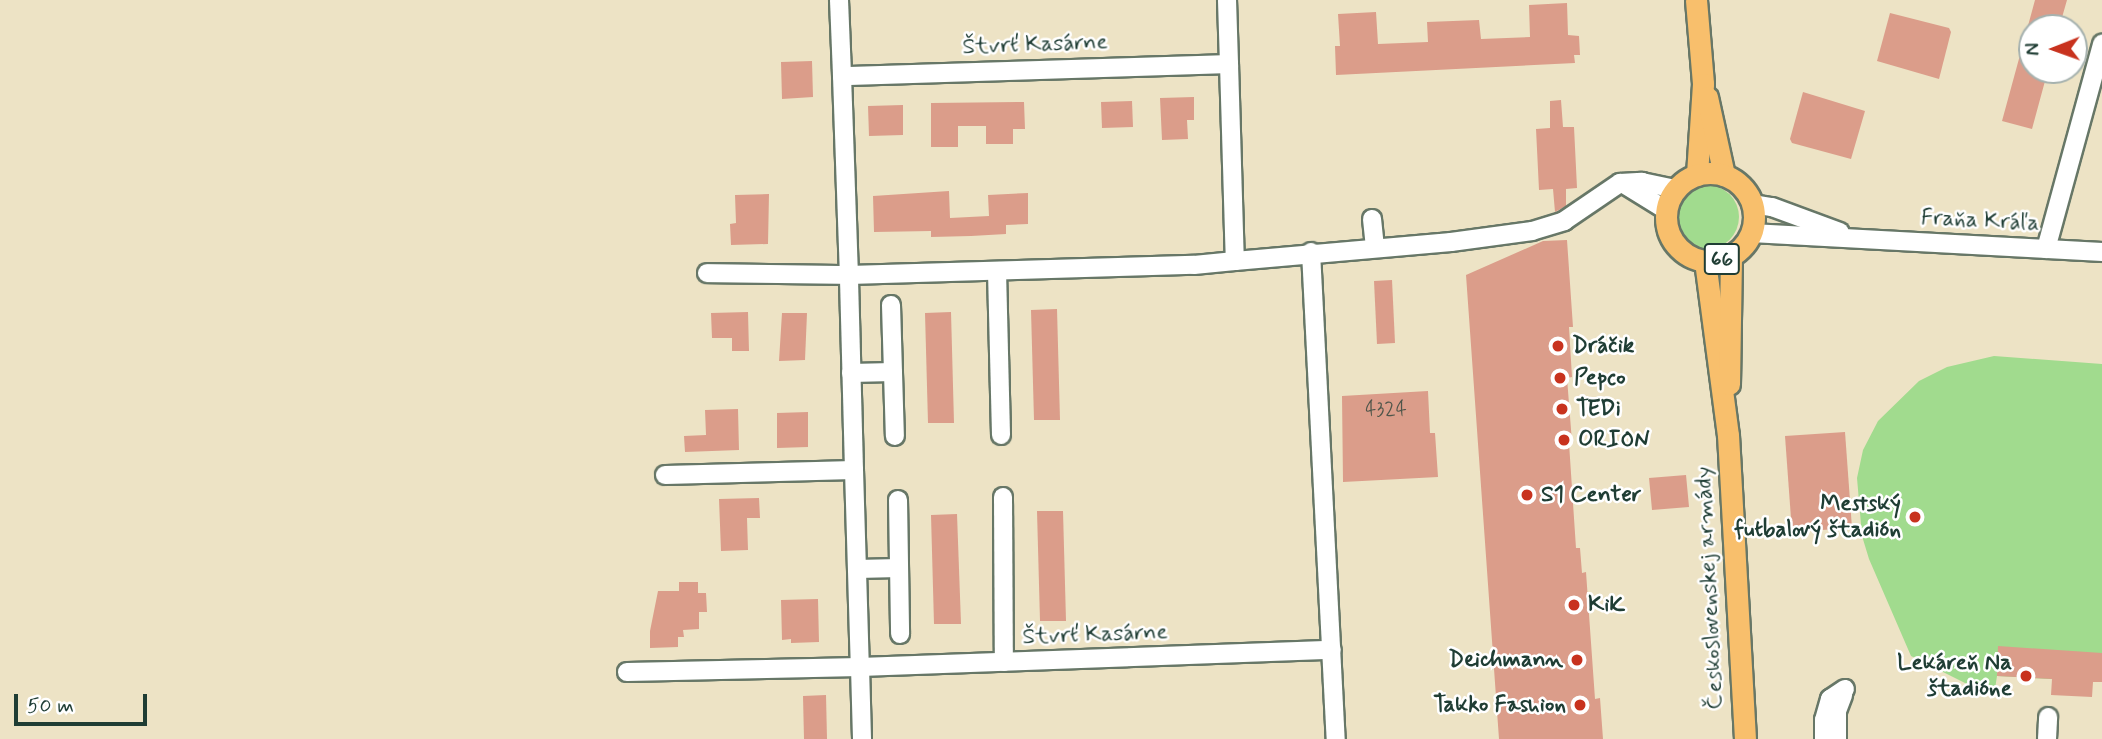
<!DOCTYPE html>
<meta charset="utf-8">
<style>
body{margin:0}
#map{position:relative;width:2102px;height:739px;overflow:hidden;background:#ede3c5;font-family:Mynerve,sans-serif}
div>[style]{position:absolute}
[style*='--x']{left:calc(var(--x)*1px);top:calc(var(--y)*1px);width:calc(var(--w)*1px);rotate:calc(var(--a)*1deg)}
.green>*{inset:0;background:#a1db8e}
.round{border-radius:50%}
.building>*{inset:0;background:#db9d8a}
.roads{filter:drop-shadow(2px 0 #677767) drop-shadow(-2px 0 #677767) drop-shadow(0 2px #677767) drop-shadow(0 -2px #677767)}
.minor>*{height:18px;margin:-9px;padding:0 9px;transform-origin:9px;border-radius:9px;background:#fff}
.major>*{height:21px;margin:-10.5px;padding:0 10.5px;transform-origin:10.5px;border-radius:10.5px;background:#f8bf6c}
.major>.ring{margin:-10.5px;padding:0;box-sizing:content-box;background:none;border:21px solid #f8bf6c;border-radius:50%}
.dots>*{width:19px;height:19px;translate:-50% -50%;box-sizing:border-box;border:4px solid #fff;border-radius:50%}
span{translate:-50% -50%;white-space:nowrap;text-align:center;line-height:1.15;-webkit-text-stroke:5px #fff;paint-order:stroke}
.number-label{font-size:19px;color:#4e554a}
.number-label span{-webkit-text-stroke-width:0}
.shield-label span{padding:2px 5px;background:#fff;border:2px solid;border-radius:5px;-webkit-text-stroke-width:0}
.shield-label{font-size:21px;color:#1f3d34;font-weight:700}
.street-label{font-size:23px;color:#1f3d34}
.poi-label{font-size:23px;color:#1f3d34;font-weight:700}
.left{translate:0 -50%;text-align:left}
.right{translate:-100% -50%;text-align:right}
.north{position:absolute;left:2018px;top:14px;width:70px;height:70px;box-sizing:border-box;background:#fff;border:2px solid #a5b1ae;border-radius:50%;rotate:269deg;font-size:19px;font-weight:700;line-height:28px;text-align:center;color:#1f3d34}
.north::after{content:'';display:block;margin:auto;width:24px;height:32px;background:#c8321e;clip-path:polygon(50% 0,100% 100%,50% 72%,0 100%)}
.scale{position:absolute;left:14px;top:694px;width:133px;height:32px;box-sizing:border-box;border:4px solid #1f3d34;border-top:0;padding-left:9px;font-size:21px;line-height:24px;white-space:nowrap;color:#1f3d34;-webkit-text-stroke:5px #fff;paint-order:stroke}
</style>
<div id="map">
<div class="green">
<i class="round" style="left:1675px;top:185px;width:64px;height:64px"></i>
<i style="clip-path:polygon(1994px 356px,2102px 364px,2102px 682px,1997px 676px,1995px 689px,1975px 688px,1911px 656px,1869px 559px,1862px 536px,1857px 478px,1863px 450px,1878px 421px,1919px 381px,1947px 367px)"></i>
</div>
<div class="building">
<i style="clip-path:polygon(2035px 0,2067px 0,2059px 28px,2032px 28px,2032px 70px,2048px 70px,2032px 129px,2002px 121px)"></i>
<i style="clip-path:polygon(1567px 3px,1568px 35px,1579px 36px,1580px 55px,1574px 55px,1575px 63px,1336px 75px,1335px 46px,1340px 46px,1338px 14px,1376px 12px,1378px 44px,1428px 42px,1427px 22px,1479px 20px,1481px 39px,1530px 37px,1529px 5px)"></i>
<i style="clip-path:polygon(1890px 13px,1949px 28px,1951px 32px,1939px 79px,1877px 61px)"></i>
<i style="clip-path:polygon(812px 61px,813px 97px,782px 99px,781px 62px)"></i>
<i style="clip-path:polygon(1803px 92px,1865px 111px,1851px 159px,1792px 143px,1790px 139px)"></i>
<i style="clip-path:polygon(1194px 97px,1194px 120px,1187px 120px,1188px 139px,1162px 140px,1160px 98px)"></i>
<i style="clip-path:polygon(1561px 100px,1563px 127px,1574px 127px,1577px 188px,1566px 189px,1566px 206px,1555px 212px,1553px 189px,1539px 190px,1536px 129px,1550px 128px,1550px 101px)"></i>
<i style="clip-path:polygon(1132px 101px,1133px 127px,1102px 128px,1101px 102px)"></i>
<i style="clip-path:polygon(1024px 102px,1025px 129px,1013px 129px,1013px 144px,986px 144px,986px 126px,958px 126px,958px 147px,931px 147px,931px 103px)"></i>
<i style="clip-path:polygon(903px 105px,903px 135px,869px 136px,868px 106px)"></i>
<i style="clip-path:polygon(949px 191px,950px 218px,989px 216px,988px 195px,1028px 193px,1028px 224px,1006px 225px,1006px 234px,971px 236px,931px 237px,931px 231px,874px 232px,873px 196px)"></i>
<i style="clip-path:polygon(769px 194px,768px 244px,731px 245px,730px 224px,736px 223px,735px 195px)"></i>
<i style="clip-path:polygon(1567px 240px,1573px 327px,1569px 327px,1572px 377px,1567px 378px,1572px 442px,1569px 443px,1576px 548px,1580px 548px,1582px 573px,1586px 572px,1595px 699px,1600px 698px,1603px 739px,1499px 739px,1466px 275px,1543px 241px)"></i>
<i style="clip-path:polygon(1392px 280px,1395px 343px,1377px 344px,1374px 281px)"></i>
<i style="clip-path:polygon(1057px 309px,1060px 420px,1034px 420px,1031px 310px)"></i>
<i style="clip-path:polygon(748px 312px,749px 351px,732px 351px,732px 338px,712px 338px,711px 313px)"></i>
<i style="clip-path:polygon(951px 312px,954px 423px,928px 423px,925px 313px)"></i>
<i style="clip-path:polygon(782px 313px,807px 313px,805px 360px,779px 361px)"></i>
<i style="clip-path:polygon(1428px 391px,1430px 433px,1435px 433px,1438px 477px,1343px 482px,1342px 396px)"></i>
<i style="clip-path:polygon(738px 409px,739px 450px,685px 452px,684px 436px,706px 435px,705px 410px)"></i>
<i style="clip-path:polygon(808px 412px,808px 447px,777px 448px,777px 413px)"></i>
<i style="clip-path:polygon(1845px 432px,1852px 528px,1792px 532px,1785px 436px)"></i>
<i style="clip-path:polygon(1686px 475px,1689px 507px,1652px 510px,1649px 478px)"></i>
<i style="clip-path:polygon(759px 498px,760px 518px,747px 518px,748px 550px,721px 551px,719px 499px)"></i>
<i style="clip-path:polygon(1037px 511px,1063px 511px,1066px 621px,1040px 621px)"></i>
<i style="clip-path:polygon(957px 514px,961px 624px,934px 624px,931px 515px)"></i>
<i style="clip-path:polygon(679px 582px,698px 582px,698px 593px,706px 593px,707px 612px,699px 612px,699px 629px,683px 630px,684px 637px,678px 637px,678px 647px,650px 648px,650px 631px,658px 591px,679px 591px)"></i>
<i style="clip-path:polygon(818px 599px,819px 642px,791px 643px,791px 639px,782px 640px,781px 600px)"></i>
<i style="clip-path:polygon(1998px 646px,2102px 653px,2102px 682px,2093px 682px,2092px 697px,2051px 695px,2052px 679px,1997px 676px)"></i>
<i style="clip-path:polygon(826px 695px,827px 739px,804px 739px,803px 696px)"></i>
</div>
<div class="roads">
<div class="minor">
<i style="--x:839;--y:0;--w:76;--a:87.7"></i>
<i style="--x:1227;--y:0;--w:64;--a:88.2"></i>
<i style="--x:1229;--y:64;--w:387;--a:178.2"></i>
<i style="--x:842;--y:76;--w:199;--a:88"></i>
<i style="--x:849;--y:275;--w:345;--a:-1.7"></i>
<i style="--x:1194;--y:265;--w:41;--a:-5.6"></i>
<i style="--x:1229;--y:64;--w:197;--a:88.3"></i>
<i style="--x:1235;--y:261;--w:217;--a:-5"></i>
<i style="--x:1451;--y:242;--w:82;--a:-7.7"></i>
<i style="--x:1532;--y:231;--w:34;--a:-17"></i>
<i style="--x:1564;--y:221;--w:68;--a:-34.2"></i>
<i style="--x:1620;--y:183;--w:22;--a:-3"></i>
<i style="--x:1642;--y:182;--w:34;--a:12"></i>
<i style="--x:1624;--y:184;--w:49;--a:31.8"></i>
<i style="--x:1752;--y:204;--w:20;--a:9"></i>
<i style="--x:1772;--y:207;--w:72;--a:20.2"></i>
<i style="--x:1372;--y:219;--w:29;--a:84"></i>
<i style="--x:1751;--y:233;--w:352;--a:3.1"></i>
<i style="--x:2046;--y:249;--w:213;--a:-74.7"></i>
<i style="--x:1311;--y:252;--w:488;--a:87.1"></i>
<i style="--x:997;--y:271;--w:164;--a:88.6"></i>
<i style="--x:891;--y:305;--w:131;--a:88.3"></i>
<i style="--x:851;--y:373;--w:42;--a:-1.4"></i>
<i style="--x:854;--y:470;--w:197;--a:88.3"></i>
<i style="--x:860;--y:667;--w:472;--a:-2.1"></i>
<i style="--x:665;--y:475;--w:189;--a:-1.5"></i>
<i style="--x:854;--y:470;--w:195;--a:-91.5"></i>
<i style="--x:849;--y:275;--w:142;--a:-179.2"></i>
<i style="--x:1003;--y:497;--w:165;--a:89.7"></i>
<i style="--x:898;--y:500;--w:134;--a:89.1"></i>
<i style="--x:857;--y:569;--w:42;--a:-1.4"></i>
<i style="--x:627;--y:672;--w:233;--a:-1.2"></i>
<i style="--x:860;--y:667;--w:72;--a:88.4"></i>
<i style="--x:1824;--y:739;--w:19;--a:-90"></i>
<i style="--x:1824;--y:720;--w:22;--a:-74"></i>
<i style="--x:1830;--y:699;--w:18;--a:-34"></i>
<i style="--x:1837;--y:739;--w:28;--a:-90"></i>
<i style="--x:1837;--y:711;--w:17;--a:-69"></i>
<i style="--x:2047;--y:739;--w:22;--a:-87"></i>
</div>
<div class="major">
<i style="--x:1696;--y:0;--w:84;--a:85.2"></i>
<i style="--x:1703;--y:84;--w:91;--a:93.8"></i>
<i style="--x:1707;--y:97;--w:80;--a:77.7"></i>
<i class="ring" style="left:1666px;top:173px;width:67px;height:67px"></i>
<i style="--x:1705;--y:261;--w:176;--a:82.5"></i>
<i style="--x:1728;--y:435;--w:304;--a:86.8"></i>
<i style="--x:1729;--y:384;--w:128;--a:-89.1"></i>
</div>
</div>
<div class="dots">
<i style="left:1558px;top:346px;background:#c8321e"></i>
<i style="left:1560px;top:378px;background:#c8321e"></i>
<i style="left:1562px;top:409px;background:#c8321e"></i>
<i style="left:1564px;top:440px;background:#c8321e"></i>
<i style="left:1527px;top:495px;background:#c8321e"></i>
<i style="left:1915px;top:517px;background:#c8321e"></i>
<i style="left:1574px;top:605px;background:#c8321e"></i>
<i style="left:1577px;top:660px;background:#c8321e"></i>
<i style="left:2026px;top:676px;background:#c8321e"></i>
<i style="left:1580px;top:705px;background:#c8321e"></i>
</div>
<div class="number-label">
<span style="left:1386px;top:410px">4324</span>
</div>
<div class="shield-label">
<span style="left:1722px;top:259px">66</span>
</div>
<div class="street-label">
<span style="left:1035px;top:45px;rotate:-2deg">Štvrť Kasárne</span>
<span style="left:1980px;top:221px;rotate:3deg">Fraňa Kráľa</span>
<span style="left:1710px;top:588px;rotate:-93deg">Československej armády</span>
<span style="left:1095px;top:635px;rotate:-2deg">Štvrť Kasárne</span>
</div>
<div class="poi-label">
<span class="left" style="left:1572px;top:346px">Dráčik</span>
<span class="left" style="left:1574px;top:378px">Pepco</span>
<span class="left" style="left:1576px;top:409px">TEDi</span>
<span class="left" style="left:1578px;top:440px">ORION</span>
<span class="left" style="left:1541px;top:495px">S1 Center</span>
<span class="right" style="left:1901px;top:517px">Mestský<br>futbalový štadión</span>
<span class="left" style="left:1588px;top:605px">KiK</span>
<span class="right" style="left:1563px;top:660px">Deichmann</span>
<span class="right" style="left:2012px;top:676px">Lekáreň Na<br>štadióne</span>
<span class="right" style="left:1566px;top:705px">Takko Fashion</span>
</div>
<div class="north">N</div>
<div class="scale">50 m</div>
</div>
